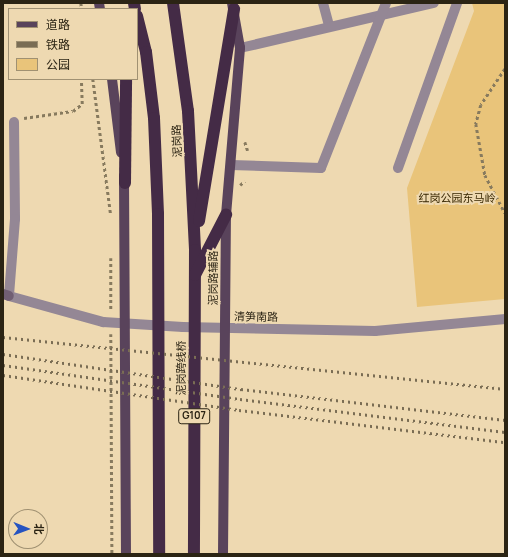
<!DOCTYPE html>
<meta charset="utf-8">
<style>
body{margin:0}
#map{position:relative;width:508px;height:557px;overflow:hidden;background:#eed9b1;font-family:Manrope,"Noto Sans SC",sans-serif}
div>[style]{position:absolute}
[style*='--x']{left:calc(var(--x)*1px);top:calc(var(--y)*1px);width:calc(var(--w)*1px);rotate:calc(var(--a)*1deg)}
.green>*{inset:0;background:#e9c47a}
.path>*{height:2.5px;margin-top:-1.25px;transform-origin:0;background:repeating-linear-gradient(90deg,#877a5e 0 3px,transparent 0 6px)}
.street>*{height:10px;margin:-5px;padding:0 5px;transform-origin:5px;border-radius:5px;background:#948795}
.secondary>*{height:10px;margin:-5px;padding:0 5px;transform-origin:5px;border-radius:5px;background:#715f73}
.primary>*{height:10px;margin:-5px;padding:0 5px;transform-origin:5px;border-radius:5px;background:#59435b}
.highway>*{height:12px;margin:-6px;padding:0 6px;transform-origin:6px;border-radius:6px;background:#442b46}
.rail>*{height:3px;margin-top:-1.5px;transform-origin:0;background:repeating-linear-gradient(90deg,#7a6d54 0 2px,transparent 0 6px)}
span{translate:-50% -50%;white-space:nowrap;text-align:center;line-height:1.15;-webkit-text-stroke:4px #eed9b1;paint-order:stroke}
.shield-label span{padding:1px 3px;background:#eed9b1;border:1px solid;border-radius:3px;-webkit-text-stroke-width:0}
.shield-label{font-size:10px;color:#2b2414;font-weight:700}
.street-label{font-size:11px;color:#2b2414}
.park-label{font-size:11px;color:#372600}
.frame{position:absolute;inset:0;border:4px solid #2b2414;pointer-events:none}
.legend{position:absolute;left:8px;top:8px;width:130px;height:72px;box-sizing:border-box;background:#eed9b1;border:1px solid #a09172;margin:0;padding:5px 7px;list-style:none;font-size:12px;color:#2b2414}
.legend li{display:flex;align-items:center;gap:8px;height:20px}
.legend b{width:20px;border:1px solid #a09172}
.north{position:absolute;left:8px;top:509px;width:40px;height:40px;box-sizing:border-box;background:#eed9b1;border:1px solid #a09172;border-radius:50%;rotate:91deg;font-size:11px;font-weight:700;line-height:16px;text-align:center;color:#2b2414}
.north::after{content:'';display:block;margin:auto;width:14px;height:18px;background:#2553c1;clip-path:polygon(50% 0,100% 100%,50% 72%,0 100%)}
</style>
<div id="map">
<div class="green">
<i style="clip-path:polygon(472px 3px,505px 3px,505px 299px,417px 307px,407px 188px,474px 11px)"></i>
</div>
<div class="path">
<i style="--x:81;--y:3;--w:6;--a:81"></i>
<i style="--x:505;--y:69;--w:43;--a:123.7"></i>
<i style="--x:481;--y:105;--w:20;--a:105"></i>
<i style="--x:476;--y:124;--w:52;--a:80"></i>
<i style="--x:485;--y:175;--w:43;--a:62.2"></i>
<i style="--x:93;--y:79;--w:137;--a:82.5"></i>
<i style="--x:24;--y:118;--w:49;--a:-8.1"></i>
<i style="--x:73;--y:111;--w:11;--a:-38"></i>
<i style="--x:82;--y:104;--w:25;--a:-92"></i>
<i style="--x:245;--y:142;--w:9;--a:72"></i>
<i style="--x:240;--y:185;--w:6;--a:-39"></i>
<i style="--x:111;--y:258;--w:53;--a:90"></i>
<i style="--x:111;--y:334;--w:220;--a:89.7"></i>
</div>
<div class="street">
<i style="--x:323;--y:3;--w:24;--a:75"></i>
<i style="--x:240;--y:48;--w:199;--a:-13.1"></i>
<i style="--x:14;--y:122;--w:97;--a:89.4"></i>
<i style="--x:15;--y:219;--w:77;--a:94.5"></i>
<i style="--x:9;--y:296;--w:98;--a:15.5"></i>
<i style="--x:103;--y:322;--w:80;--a:3.6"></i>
<i style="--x:183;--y:327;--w:192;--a:1.2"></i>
<i style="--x:375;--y:331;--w:131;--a:-5.3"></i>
<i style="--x:231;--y:165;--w:90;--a:1.9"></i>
<i style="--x:321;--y:168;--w:177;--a:-68.5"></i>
<i style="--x:398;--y:168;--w:175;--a:-70.3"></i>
</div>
<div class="secondary">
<i style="--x:3;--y:294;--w:6;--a:18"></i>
</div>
<div class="primary">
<i style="--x:99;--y:3;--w:6;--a:81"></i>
<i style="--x:112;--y:79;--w:74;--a:83"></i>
<i style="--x:124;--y:176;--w:378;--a:89.7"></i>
<i style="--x:223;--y:554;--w:339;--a:-89.5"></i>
<i style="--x:226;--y:215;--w:168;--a:-85.2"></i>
<i style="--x:240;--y:48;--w:46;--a:-100.1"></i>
</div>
<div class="highway">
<i style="--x:134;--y:3;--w:6;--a:81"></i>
<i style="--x:173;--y:3;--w:109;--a:82.1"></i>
<i style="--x:188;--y:111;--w:139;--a:87.1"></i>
<i style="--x:195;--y:250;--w:304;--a:90.2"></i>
<i style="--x:137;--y:16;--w:37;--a:76"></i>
<i style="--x:146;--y:52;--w:66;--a:83.1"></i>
<i style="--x:154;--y:118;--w:96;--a:87.6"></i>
<i style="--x:158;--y:214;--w:340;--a:89.8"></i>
<i style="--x:125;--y:183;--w:104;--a:-89.4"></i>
<i style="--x:199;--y:221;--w:215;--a:-80.6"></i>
<i style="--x:195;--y:275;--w:68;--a:-62.7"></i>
</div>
<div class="rail">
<i style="--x:3;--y:337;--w:505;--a:5.91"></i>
<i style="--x:3;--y:354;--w:241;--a:8.4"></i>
<i style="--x:241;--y:389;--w:266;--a:6.7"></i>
<i style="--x:3;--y:365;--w:239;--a:8.2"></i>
<i style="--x:240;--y:399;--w:267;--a:7.1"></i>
<i style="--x:3;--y:375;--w:239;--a:8.4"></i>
<i style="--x:239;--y:410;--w:268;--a:6.9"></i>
</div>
<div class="shield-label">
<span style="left:194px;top:416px">G107</span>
</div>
<div class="street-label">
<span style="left:177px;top:141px;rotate:-93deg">泥岗路</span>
<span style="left:213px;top:278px;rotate:-90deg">泥岗路辅路</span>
<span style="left:256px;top:317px;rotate:1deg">清笋南路</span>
<span style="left:181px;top:368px;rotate:-90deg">泥岗跨线桥</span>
</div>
<div class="park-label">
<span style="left:457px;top:198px">红岗公园东马岭</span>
</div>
<div class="frame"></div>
<ul class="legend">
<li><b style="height:5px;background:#59435b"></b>道路</li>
<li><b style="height:5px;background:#7a6d54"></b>铁路</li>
<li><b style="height:11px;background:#e9c47a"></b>公园</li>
</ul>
<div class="north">北</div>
</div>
